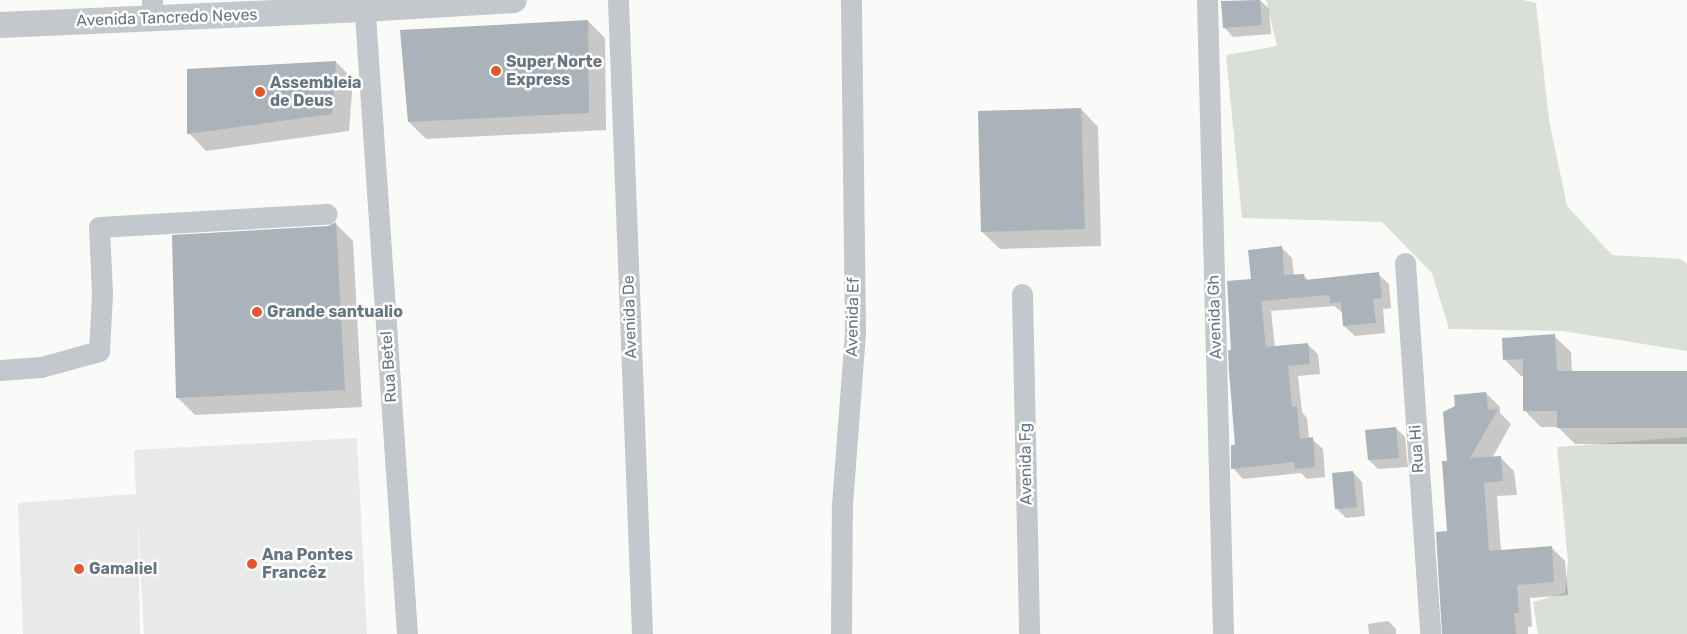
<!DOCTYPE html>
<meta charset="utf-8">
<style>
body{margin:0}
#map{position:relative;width:1687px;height:634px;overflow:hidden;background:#fafaf8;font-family:Rubik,sans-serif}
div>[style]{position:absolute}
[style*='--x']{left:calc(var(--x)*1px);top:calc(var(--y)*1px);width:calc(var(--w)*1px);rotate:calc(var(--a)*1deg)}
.built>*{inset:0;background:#e8e9e9}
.green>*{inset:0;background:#dadfd7}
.shadow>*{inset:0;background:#0003}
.building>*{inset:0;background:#aab3b9}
.minor>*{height:21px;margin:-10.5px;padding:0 10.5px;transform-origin:10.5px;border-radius:10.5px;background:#c3c8cc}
.tertiary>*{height:26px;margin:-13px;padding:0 13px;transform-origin:13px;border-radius:13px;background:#c3c8cc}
.dots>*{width:14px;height:14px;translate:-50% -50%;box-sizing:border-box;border:2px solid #fff;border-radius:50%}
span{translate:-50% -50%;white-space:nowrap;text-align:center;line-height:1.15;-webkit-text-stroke:5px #fff;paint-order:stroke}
.street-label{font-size:16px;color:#657683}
.poi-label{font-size:16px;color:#657683;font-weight:700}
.left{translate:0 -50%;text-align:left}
</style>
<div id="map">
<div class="built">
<i style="clip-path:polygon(357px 438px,367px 634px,144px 634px,138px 519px,140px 634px,23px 634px,18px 503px,136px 494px,134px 450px)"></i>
</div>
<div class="green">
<i style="clip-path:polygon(1266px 0,1523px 0,1536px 3px,1549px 120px,1567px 206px,1612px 255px,1681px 259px,1687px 264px,1687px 351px,1563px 331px,1449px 329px,1432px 273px,1382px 222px,1242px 218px,1226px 55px,1277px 46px)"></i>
<i style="clip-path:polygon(1687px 437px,1687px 634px,1538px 634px,1533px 602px,1565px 593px,1568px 561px,1557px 447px)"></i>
</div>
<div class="shadow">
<i style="clip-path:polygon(1260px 0,1269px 9px,1271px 34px,1233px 37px,1224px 27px,1222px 2px)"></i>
<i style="clip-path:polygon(588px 21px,605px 38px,606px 130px,426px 139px,409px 122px)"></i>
<i style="clip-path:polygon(336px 62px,353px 79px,349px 131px,206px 151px,189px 133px)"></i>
<i style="clip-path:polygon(1081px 109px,1098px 127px,1101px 246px,1000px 249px,982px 232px)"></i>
<i style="clip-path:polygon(336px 224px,353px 241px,362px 407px,195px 415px,178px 398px,328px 228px)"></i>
<i style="clip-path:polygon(1282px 248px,1292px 258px,1294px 276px,1304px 276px,1309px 281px,1378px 274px,1389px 284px,1391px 308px,1383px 309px,1385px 333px,1355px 336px,1344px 326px,1343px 313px,1334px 306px,1271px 311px,1275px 347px,1307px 344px,1318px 354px,1320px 374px,1298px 376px,1302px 412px,1307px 418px,1309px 439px,1312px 439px,1323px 449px,1325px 477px,1307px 479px,1301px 473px,1243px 479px,1233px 468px,1237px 446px,1232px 351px,1252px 280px)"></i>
<i style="clip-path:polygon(1554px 336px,1571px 352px,1572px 372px,1687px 372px,1687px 444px,1575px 444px,1558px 427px,1541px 427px,1525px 411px,1525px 376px,1521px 376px,1505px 360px)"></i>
<i style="clip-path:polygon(1486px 393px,1500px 407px,1500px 413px,1511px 424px,1492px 458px,1500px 457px,1514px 471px,1517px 495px,1497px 496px,1501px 551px,1551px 547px,1565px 561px,1568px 595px,1530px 598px,1532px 626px,1528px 627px,1528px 634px,1443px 634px,1448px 533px,1448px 462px)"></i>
<i style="clip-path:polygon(1396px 428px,1405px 437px,1408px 467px,1378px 469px,1369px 460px)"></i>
<i style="clip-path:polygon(1353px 472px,1362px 482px,1365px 516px,1346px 518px,1337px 509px)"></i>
<i style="clip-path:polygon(1388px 621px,1396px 629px,1396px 634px,1369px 634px,1368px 624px)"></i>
</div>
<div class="building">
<i style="clip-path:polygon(1260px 0,1262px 25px,1223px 28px,1221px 1px)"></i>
<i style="clip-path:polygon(588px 20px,589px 113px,408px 122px,400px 30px)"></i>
<i style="clip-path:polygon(336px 61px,332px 114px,187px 134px,187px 69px)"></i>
<i style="clip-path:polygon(1081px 108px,1085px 229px,981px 232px,978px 111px)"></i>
<i style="clip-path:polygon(336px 222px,345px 390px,176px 398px,172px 235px,328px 226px)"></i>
<i style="clip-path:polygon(1282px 246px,1284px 275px,1304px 274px,1305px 280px,1379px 272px,1382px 298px,1373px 299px,1376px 323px,1343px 326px,1341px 302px,1330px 303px,1329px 295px,1261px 301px,1266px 347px,1308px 343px,1310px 364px,1288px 366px,1292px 407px,1297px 406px,1300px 439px,1313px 437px,1315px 467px,1295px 469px,1294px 462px,1231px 469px,1231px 445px,1235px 445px,1229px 371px,1228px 350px,1231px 350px,1227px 281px,1251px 279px,1248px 250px)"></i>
<i style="clip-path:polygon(1555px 334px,1557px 371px,1687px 371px,1687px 428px,1557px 428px,1557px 411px,1523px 411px,1523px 359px,1503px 360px,1502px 338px)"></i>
<i style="clip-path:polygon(1486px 392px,1488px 410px,1498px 409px,1470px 458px,1501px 456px,1503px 481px,1484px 483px,1489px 551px,1552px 546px,1554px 582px,1517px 585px,1519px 613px,1514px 613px,1516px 634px,1442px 634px,1436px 532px,1447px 531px,1442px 461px,1447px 461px,1443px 412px,1455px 406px,1454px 395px)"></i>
<i style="clip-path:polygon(1396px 427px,1399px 458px,1368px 460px,1365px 430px)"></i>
<i style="clip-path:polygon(1353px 471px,1357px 507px,1335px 509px,1332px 473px)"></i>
</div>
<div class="minor">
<i style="--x:152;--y:0;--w:19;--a:90"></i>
<i style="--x:364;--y:0;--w:635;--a:86.12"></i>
<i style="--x:618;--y:0;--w:634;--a:87.83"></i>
<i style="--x:1207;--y:0;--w:634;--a:88.55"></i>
<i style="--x:1405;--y:263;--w:372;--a:86.1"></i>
<i style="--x:1022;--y:294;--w:340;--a:88.8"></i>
<i style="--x:0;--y:370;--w:41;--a:-4.2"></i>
<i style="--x:41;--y:367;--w:60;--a:-15.4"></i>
<i style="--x:99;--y:351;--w:58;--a:-87"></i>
<i style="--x:102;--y:293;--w:66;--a:-92.6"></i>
<i style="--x:99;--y:227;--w:228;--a:-3.3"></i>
<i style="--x:841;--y:634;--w:129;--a:-89.6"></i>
<i style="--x:842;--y:505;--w:173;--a:-85.7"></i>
<i style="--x:855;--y:332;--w:332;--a:-90.7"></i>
</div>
<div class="tertiary">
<i style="--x:0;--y:25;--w:364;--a:-2.5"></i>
<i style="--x:364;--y:9;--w:150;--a:-3.4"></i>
</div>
<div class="dots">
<i style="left:496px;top:71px;background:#e4572e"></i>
<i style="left:260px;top:92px;background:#e4572e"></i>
<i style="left:257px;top:312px;background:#e4572e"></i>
<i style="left:252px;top:564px;background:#e4572e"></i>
<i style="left:79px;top:569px;background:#e4572e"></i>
</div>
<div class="street-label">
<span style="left:167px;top:18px;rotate:-2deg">Avenida Tancredo Neves</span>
<span style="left:630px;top:317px;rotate:-92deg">Avenida De</span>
<span style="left:853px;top:317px;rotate:-89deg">Avenida Ef</span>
<span style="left:1215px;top:317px;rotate:-92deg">Avenida Gh</span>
<span style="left:389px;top:367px;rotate:-94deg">Rua Betel</span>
<span style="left:1417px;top:449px;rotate:-94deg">Rua Hi</span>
<span style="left:1026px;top:464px;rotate:-91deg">Avenida Fg</span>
</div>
<div class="poi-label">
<span class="left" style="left:506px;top:71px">Super Norte<br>Express</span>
<span class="left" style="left:270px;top:92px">Assembleia<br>de Deus</span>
<span class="left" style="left:267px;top:312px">Grande santualio</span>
<span class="left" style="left:262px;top:564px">Ana Pontes<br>Francêz</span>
<span class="left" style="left:89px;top:569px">Gamaliel</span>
</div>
</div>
